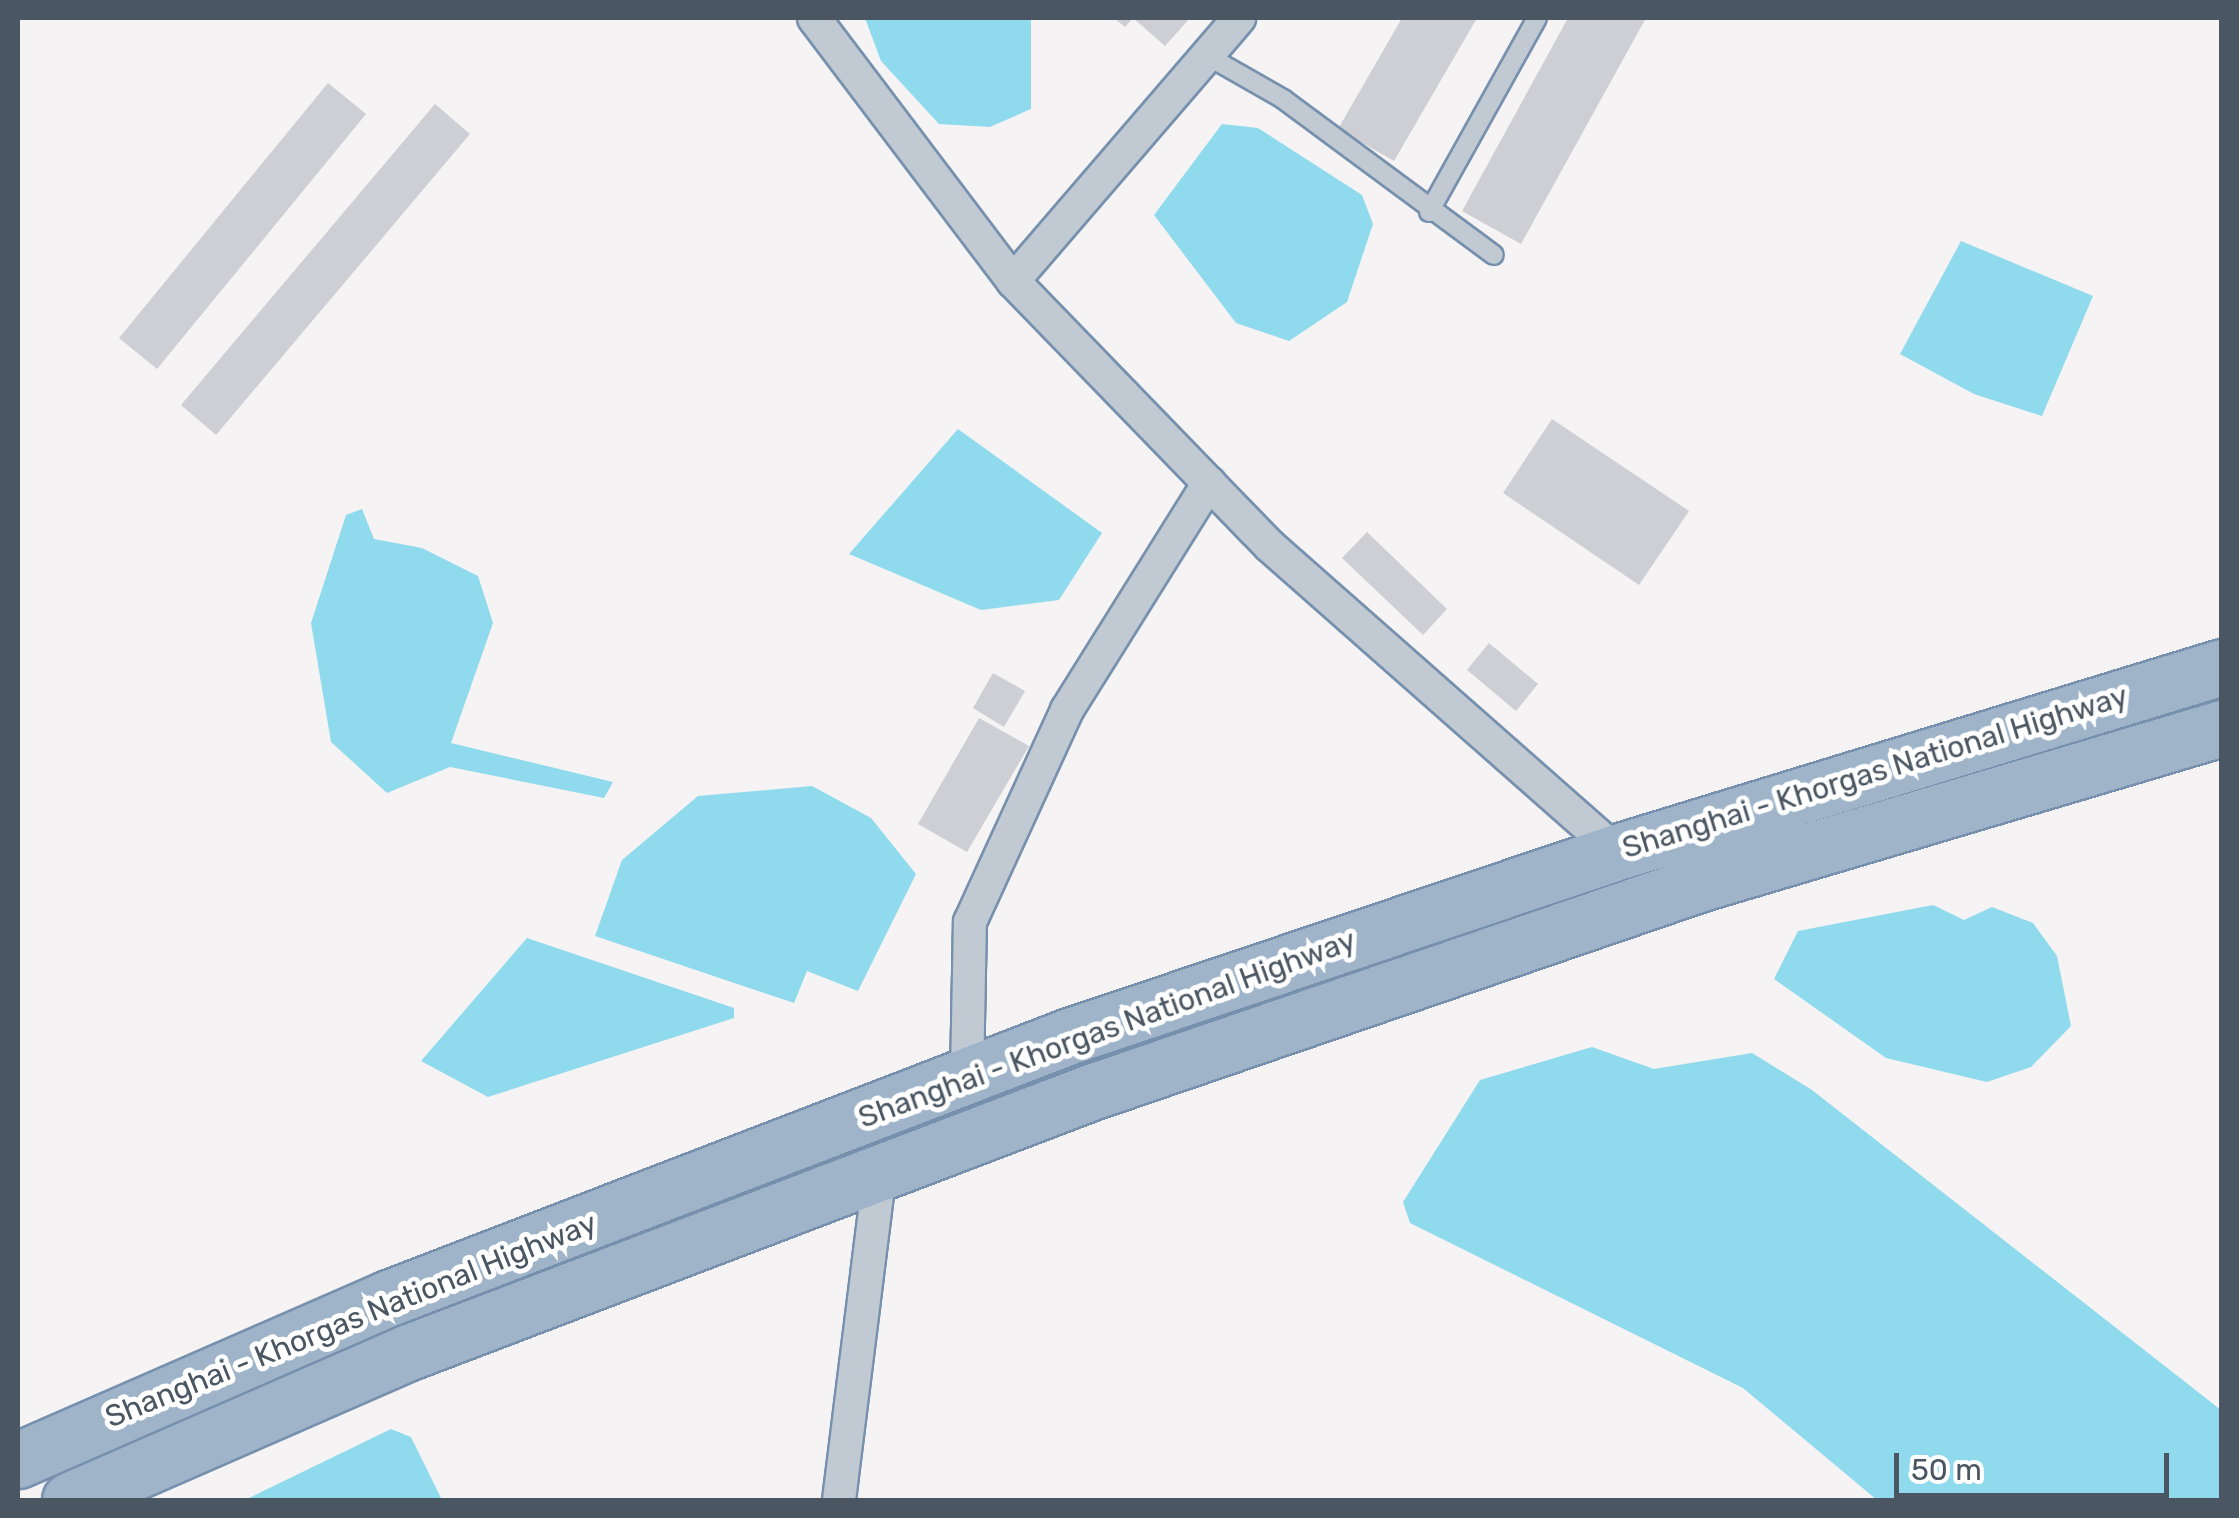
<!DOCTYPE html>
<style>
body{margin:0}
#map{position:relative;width:2239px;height:1518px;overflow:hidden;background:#f5f3f3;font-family:Rubik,sans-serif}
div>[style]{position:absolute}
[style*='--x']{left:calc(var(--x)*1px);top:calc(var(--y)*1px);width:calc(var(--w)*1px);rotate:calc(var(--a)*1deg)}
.water>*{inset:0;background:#90daee}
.building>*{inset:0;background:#cdcfd5}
.roads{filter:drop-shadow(2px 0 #7690ad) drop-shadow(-2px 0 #7690ad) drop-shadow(0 2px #7690ad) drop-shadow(0 -2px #7690ad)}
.service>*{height:18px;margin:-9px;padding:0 9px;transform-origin:9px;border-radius:9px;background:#c1cad2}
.minor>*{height:32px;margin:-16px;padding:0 16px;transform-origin:16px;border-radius:16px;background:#c1cad2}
.trunk>*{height:55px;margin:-27.5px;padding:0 27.5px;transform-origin:27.5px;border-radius:27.5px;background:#9fb4c9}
span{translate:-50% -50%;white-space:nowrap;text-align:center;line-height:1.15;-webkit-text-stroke:10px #fff;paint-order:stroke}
.street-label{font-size:30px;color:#4a5661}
.frame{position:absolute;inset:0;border:20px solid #4a5661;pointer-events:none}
.scale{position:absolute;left:1894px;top:1453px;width:275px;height:45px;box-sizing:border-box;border:5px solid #4a5661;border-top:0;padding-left:12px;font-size:30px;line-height:35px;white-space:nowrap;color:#4a5661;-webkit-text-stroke:8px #fff;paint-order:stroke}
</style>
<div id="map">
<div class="water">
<i style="clip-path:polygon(865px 18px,1031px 18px,1031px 109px,990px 127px,939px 124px,881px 61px)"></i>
<i style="clip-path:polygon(1222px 124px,1258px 128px,1362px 195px,1373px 224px,1347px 302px,1289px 341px,1236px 323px,1154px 215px)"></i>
<i style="clip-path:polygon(1961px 241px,2093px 296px,2042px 416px,1974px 394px,1900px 354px)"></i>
<i style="clip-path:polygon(958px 429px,1102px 533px,1059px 600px,981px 610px,849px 554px)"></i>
<i style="clip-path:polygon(362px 509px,374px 539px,422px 548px,478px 576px,493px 623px,451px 743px,613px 782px,604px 798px,450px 767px,387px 793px,331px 742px,311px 623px,346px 515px)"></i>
<i style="clip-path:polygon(812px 786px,871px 818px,916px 874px,858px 991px,807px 971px,794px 1003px,595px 936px,622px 860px,698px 796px)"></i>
<i style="clip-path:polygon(1933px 905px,1964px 920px,1992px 907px,2033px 923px,2057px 956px,2071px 1026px,2031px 1067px,1987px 1082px,1886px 1058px,1774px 979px,1798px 931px)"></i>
<i style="clip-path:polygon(527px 938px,734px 1008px,734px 1018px,488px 1097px,421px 1061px)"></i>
<i style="clip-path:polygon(1592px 1047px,1654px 1069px,1752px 1053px,1812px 1090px,2221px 1410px,2221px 1500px,1877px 1500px,1743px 1388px,1410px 1223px,1403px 1202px,1480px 1080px)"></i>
<i style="clip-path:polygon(391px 1429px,411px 1437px,442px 1500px,245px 1500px)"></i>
</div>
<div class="building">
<i style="clip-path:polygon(1114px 18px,1190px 18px,1165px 46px,1133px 18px,1125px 27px)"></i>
<i style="clip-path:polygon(1402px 18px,1477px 18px,1394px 161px,1338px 129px)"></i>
<i style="clip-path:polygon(1568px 18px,1646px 18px,1521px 244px,1462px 211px)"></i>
<i style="clip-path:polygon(328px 83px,366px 114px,157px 369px,119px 338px)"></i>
<i style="clip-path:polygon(435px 104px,470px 134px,216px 435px,181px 405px)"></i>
<i style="clip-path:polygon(1552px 419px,1689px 511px,1639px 585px,1503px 493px)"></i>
<i style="clip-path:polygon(1367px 532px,1447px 609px,1423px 635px,1342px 558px)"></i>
<i style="clip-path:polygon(1489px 643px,1538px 684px,1516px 711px,1467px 670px)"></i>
<i style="clip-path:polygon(993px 673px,1025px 691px,1004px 727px,973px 708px)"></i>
<i style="clip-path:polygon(979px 718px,1029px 746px,967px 852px,918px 824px)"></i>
</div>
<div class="roads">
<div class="service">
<i style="--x:1206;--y:55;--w:89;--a:29.7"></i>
<i style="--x:1283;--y:99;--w:262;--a:36.5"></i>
<i style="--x:1429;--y:212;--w:222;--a:-60.9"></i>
</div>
<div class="minor">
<i style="--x:814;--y:18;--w:330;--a:52.9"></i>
<i style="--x:1013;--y:281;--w:369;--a:45.9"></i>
<i style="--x:1270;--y:546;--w:463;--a:41.4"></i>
<i style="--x:1013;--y:281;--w:347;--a:-49.3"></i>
<i style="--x:967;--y:1076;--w:154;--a:-88.9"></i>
<i style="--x:970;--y:922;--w:233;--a:-65.4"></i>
<i style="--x:1067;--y:710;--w:268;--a:-58"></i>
<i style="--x:839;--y:1500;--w:334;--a:-82.9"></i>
</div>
<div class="trunk">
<i style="--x:18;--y:1460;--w:405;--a:-23.6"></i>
<i style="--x:389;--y:1298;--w:727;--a:-21.05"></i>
<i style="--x:1067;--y:1037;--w:580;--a:-18.59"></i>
<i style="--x:1617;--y:852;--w:633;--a:-17"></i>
<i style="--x:70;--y:1500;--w:370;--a:-23.6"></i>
<i style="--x:409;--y:1352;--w:730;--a:-20.87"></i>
<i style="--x:1091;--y:1092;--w:645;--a:-18.91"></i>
<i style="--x:1701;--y:883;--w:544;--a:-16.57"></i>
</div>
</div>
<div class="street-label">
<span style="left:1875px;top:772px;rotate:-17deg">Shanghai - Khorgas National Highway</span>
<span style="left:1107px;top:1029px;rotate:-20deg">Shanghai - Khorgas National Highway</span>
<span style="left:351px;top:1320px;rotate:-22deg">Shanghai - Khorgas National Highway</span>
</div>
<div class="frame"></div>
<div class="scale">50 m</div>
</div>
